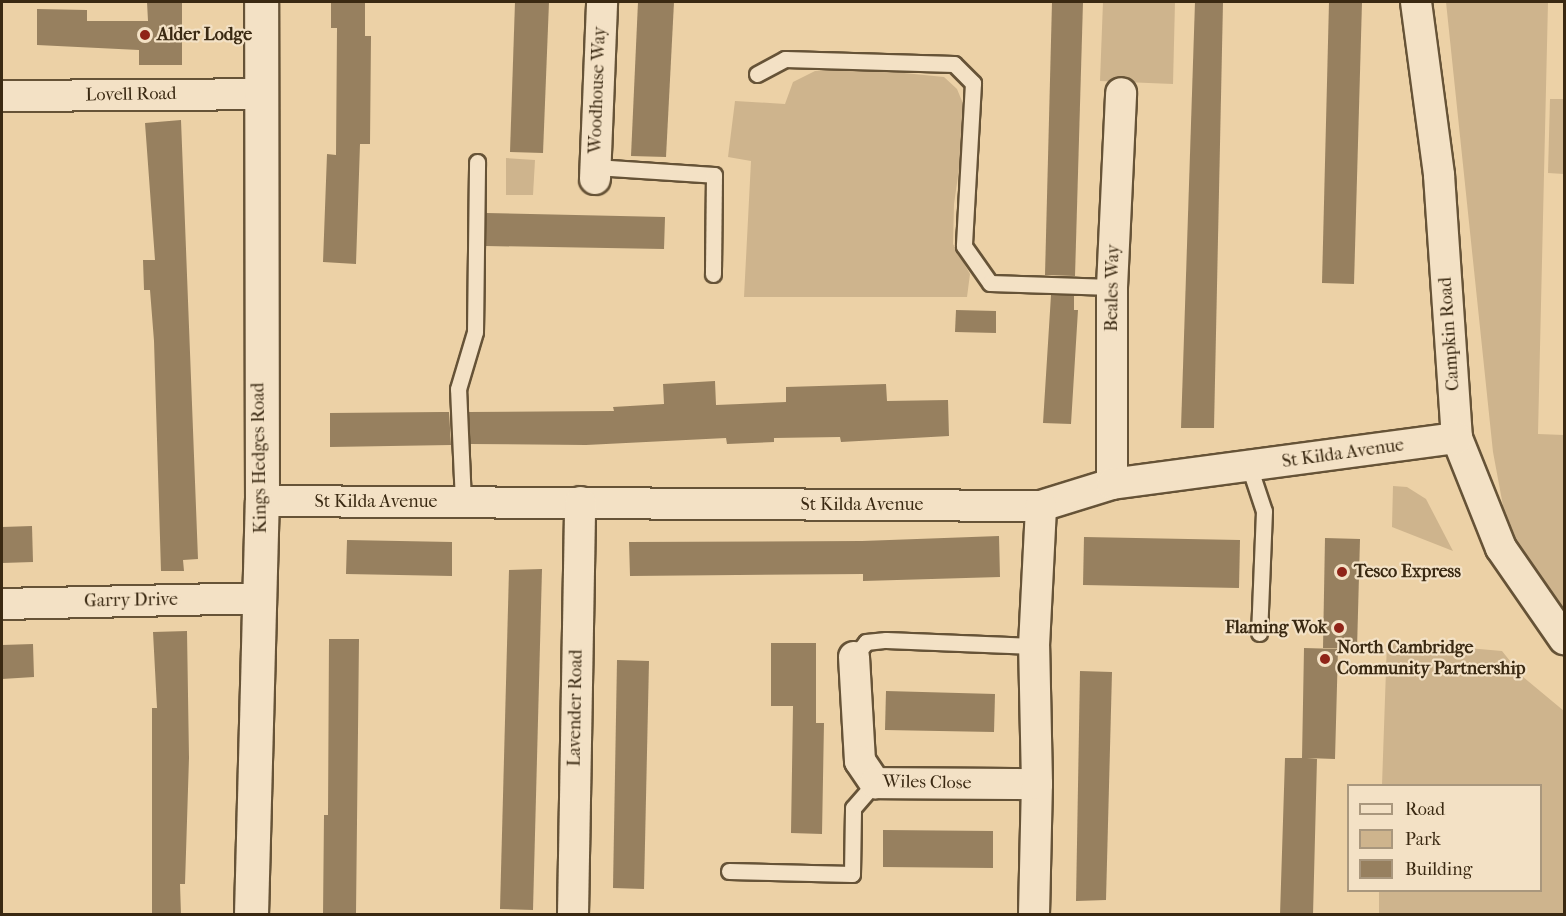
<!DOCTYPE html>
<style>
body{margin:0}
#map{position:relative;width:1566px;height:916px;overflow:hidden;background:#ecd1a6;font-family:"IM FELL French Canon",serif}
div>[style]{position:absolute}
[style*='--x']{left:calc(var(--x)*1px);top:calc(var(--y)*1px);width:calc(var(--w)*1px);rotate:calc(var(--a)*1deg)}
.green>*{inset:0;background:#ceb48d}
.building>*{inset:0;background:#97805f}
.roads{filter:drop-shadow(2px 0 #665337) drop-shadow(-2px 0 #665337) drop-shadow(0 2px #665337) drop-shadow(0 -2px #665337)}
.service>*{height:15px;margin:-7.5px;padding:0 7.5px;transform-origin:7.5px;border-radius:7.5px;background:#f3e1c5}
.minor>*{height:30px;margin:-15px;padding:0 15px;transform-origin:15px;border-radius:15px;background:#f3e1c5}
.tertiary>*{height:33px;margin:-16.5px;padding:0 16.5px;transform-origin:16.5px;border-radius:16.5px;background:#f3e1c5}
.dots>*{width:16px;height:16px;translate:-50% -50%;box-sizing:border-box;border:3px solid #f3e1c5;border-radius:50%}
span{translate:-50% -50%;white-space:nowrap;text-align:center;line-height:1.15;-webkit-text-stroke:4.5px #f3e1c5;paint-order:stroke}
.poi-label{font-size:18px;color:#3a2912;font-weight:700}
.left{translate:0 -50%;text-align:left}
.right{translate:-100% -50%;text-align:right}
.street-label{font-size:18px;color:#3a2912}
.frame{position:absolute;inset:0;border:3px solid #3a2912;pointer-events:none}
.legend{position:absolute;left:1347px;top:784px;width:195px;height:108px;box-sizing:border-box;background:#f3e1c5;border:2px solid #a9977d;margin:0;padding:8px 10px;list-style:none;font-size:18px;color:#3a2912}
.legend li{display:flex;align-items:center;gap:12px;height:30px}
.legend b{width:30px;border:2px solid #a9977d}
</style>
<div id="map">
<div class="green">
<i style="clip-path:polygon(1103px 2px,1175px 2px,1173px 84px,1100px 81px)"></i>
<i style="clip-path:polygon(1446px 2px,1548px 2px,1538px 434px,1564px 435px,1564px 616px,1543px 594px,1506px 522px,1493px 452px)"></i>
<i style="clip-path:polygon(854px 68px,944px 77px,957px 89px,967px 113px,954px 204px,953px 244px,970px 274px,967px 297px,744px 297px,751px 161px,728px 157px,735px 101px,785px 104px,793px 82px,815px 71px)"></i>
<i style="clip-path:polygon(1550px 99px,1564px 99px,1564px 174px,1548px 173px)"></i>
<i style="clip-path:polygon(506px 158px,535px 160px,533px 195px,506px 195px)"></i>
<i style="clip-path:polygon(1393px 486px,1407px 487px,1426px 499px,1453px 551px,1392px 527px)"></i>
<i style="clip-path:polygon(1387px 641px,1502px 651px,1522px 676px,1564px 711px,1564px 914px,1379px 914px,1379px 891px,1540px 890px,1540px 786px,1382px 785px)"></i>
</div>
<div class="building">
<i style="clip-path:polygon(147px 2px,182px 2px,182px 65px,139px 65px,139px 50px,37px 45px,37px 9px,87px 10px,87px 21px,148px 21px)"></i>
<i style="clip-path:polygon(331px 2px,365px 2px,365px 36px,371px 36px,370px 144px,360px 144px,356px 264px,323px 262px,327px 154px,336px 155px,337px 28px,331px 28px)"></i>
<i style="clip-path:polygon(515px 2px,549px 2px,543px 153px,510px 152px)"></i>
<i style="clip-path:polygon(638px 2px,674px 2px,666px 157px,631px 156px)"></i>
<i style="clip-path:polygon(1052px 2px,1083px 2px,1075px 276px,1045px 275px)"></i>
<i style="clip-path:polygon(1195px 2px,1223px 2px,1214px 428px,1181px 428px)"></i>
<i style="clip-path:polygon(1329px 2px,1362px 2px,1354px 284px,1322px 283px)"></i>
<i style="clip-path:polygon(181px 120px,198px 559px,183px 560px,184px 571px,161px 571px,154px 341px,150px 290px,144px 290px,143px 260px,155px 260px,145px 123px)"></i>
<i style="clip-path:polygon(486px 213px,665px 217px,664px 249px,486px 246px)"></i>
<i style="clip-path:polygon(1051px 295px,1074px 296px,1074px 310px,1078px 310px,1071px 424px,1043px 423px)"></i>
<i style="clip-path:polygon(956px 310px,996px 311px,996px 333px,955px 332px)"></i>
<i style="clip-path:polygon(715px 381px,716px 405px,786px 402px,786px 387px,886px 384px,887px 401px,948px 400px,949px 436px,841px 442px,840px 437px,774px 438px,774px 442px,727px 444px,726px 438px,586px 445px,470px 444px,469px 412px,614px 411px,613px 407px,664px 404px,663px 384px)"></i>
<i style="clip-path:polygon(442px 412px,449px 412px,451px 445px,330px 447px,330px 413px)"></i>
<i style="clip-path:polygon(32px 526px,33px 562px,2px 563px,2px 527px)"></i>
<i style="clip-path:polygon(999px 536px,1000px 577px,863px 581px,863px 574px,630px 576px,629px 542px,862px 541px)"></i>
<i style="clip-path:polygon(1084px 537px,1240px 540px,1239px 588px,1083px 585px)"></i>
<i style="clip-path:polygon(1325px 538px,1360px 539px,1357px 649px,1323px 648px)"></i>
<i style="clip-path:polygon(347px 540px,452px 542px,452px 576px,346px 574px)"></i>
<i style="clip-path:polygon(542px 569px,533px 910px,500px 909px,509px 570px)"></i>
<i style="clip-path:polygon(187px 631px,189px 758px,185px 884px,180px 884px,181px 915px,152px 915px,152px 708px,157px 708px,153px 632px)"></i>
<i style="clip-path:polygon(329px 639px,359px 639px,356px 915px,323px 915px,324px 815px,328px 815px)"></i>
<i style="clip-path:polygon(771px 643px,816px 643px,816px 723px,824px 723px,822px 834px,791px 833px,793px 706px,771px 706px)"></i>
<i style="clip-path:polygon(33px 644px,34px 677px,2px 679px,2px 645px)"></i>
<i style="clip-path:polygon(1304px 648px,1338px 649px,1335px 759px,1307px 758px,1317px 759px,1313px 915px,1280px 915px,1285px 758px,1302px 758px)"></i>
<i style="clip-path:polygon(617px 660px,649px 661px,644px 889px,613px 888px)"></i>
<i style="clip-path:polygon(1080px 671px,1112px 672px,1106px 900px,1076px 901px)"></i>
<i style="clip-path:polygon(886px 691px,995px 694px,994px 732px,885px 730px)"></i>
<i style="clip-path:polygon(883px 830px,993px 831px,993px 868px,883px 867px)"></i>
</div>
<div class="roads">
<div class="service">
<i style="--x:757;--y:74;--w:32;--a:-28"></i>
<i style="--x:785;--y:59;--w:169;--a:1.7"></i>
<i style="--x:954;--y:64;--w:27;--a:45"></i>
<i style="--x:973;--y:83;--w:163;--a:93.2"></i>
<i style="--x:964;--y:246;--w:45;--a:54.9"></i>
<i style="--x:990;--y:283;--w:122;--a:1.9"></i>
<i style="--x:595;--y:167;--w:119;--a:3.8"></i>
<i style="--x:714;--y:175;--w:99;--a:90.6"></i>
<i style="--x:1249;--y:466;--w:47;--a:71.6"></i>
<i style="--x:1264;--y:511;--w:122;--a:92.3"></i>
<i style="--x:463;--y:502;--w:113;--a:-92.5"></i>
<i style="--x:458;--y:389;--w:59;--a:-73.4"></i>
<i style="--x:475;--y:332;--w:170;--a:-89.3"></i>
<i style="--x:854;--y:657;--w:19;--a:-51"></i>
<i style="--x:866;--y:642;--w:20;--a:-6"></i>
<i style="--x:886;--y:640;--w:148;--a:2.3"></i>
<i style="--x:729;--y:871;--w:123;--a:1.4"></i>
<i style="--x:852;--y:874;--w:66;--a:-89.1"></i>
<i style="--x:853;--y:808;--w:33;--a:-49"></i>
</div>
<div class="minor">
<i style="--x:1416;--y:2;--w:175;--a:82.4"></i>
<i style="--x:1439;--y:175;--w:264;--a:86.1"></i>
<i style="--x:1457;--y:438;--w:118;--a:68.2"></i>
<i style="--x:1501;--y:548;--w:111;--a:55.3"></i>
<i style="--x:2;--y:96;--w:259;--a:-0.4"></i>
<i style="--x:595;--y:179;--w:177;--a:-87.7"></i>
<i style="--x:1112;--y:484;--w:197;--a:-90"></i>
<i style="--x:1112;--y:287;--w:194;--a:-87.3"></i>
<i style="--x:262;--y:501;--w:779;--a:0.37"></i>
<i style="--x:1041;--y:506;--w:74;--a:-17.2"></i>
<i style="--x:1112;--y:484;--w:348;--a:-7.6"></i>
<i style="--x:2;--y:604;--w:259;--a:-1.3"></i>
<i style="--x:854;--y:657;--w:104;--a:86.7"></i>
<i style="--x:860;--y:761;--w:27;--a:56"></i>
<i style="--x:875;--y:783;--w:162;--a:0.4"></i>
<i style="--x:573;--y:914;--w:412;--a:-89"></i>
<i style="--x:1034;--y:914;--w:130;--a:-88.7"></i>
<i style="--x:1037;--y:784;--w:138;--a:-91.2"></i>
<i style="--x:1034;--y:646;--w:140;--a:-87.1"></i>
</div>
<div class="tertiary">
<i style="--x:251;--y:914;--w:413;--a:-88.5"></i>
<i style="--x:262;--y:501;--w:499;--a:-90.1"></i>
</div>
</div>
<div class="dots">
<i style="left:145px;top:35px;background:#8f2418"></i>
<i style="left:1342px;top:572px;background:#8f2418"></i>
<i style="left:1339px;top:628px;background:#8f2418"></i>
<i style="left:1325px;top:659px;background:#8f2418"></i>
</div>
<div class="poi-label">
<span class="left" style="left:157px;top:35px">Alder Lodge</span>
<span class="left" style="left:1354px;top:572px">Tesco Express</span>
<span class="right" style="left:1327px;top:628px">Flaming Wok</span>
<span class="left" style="left:1337px;top:659px">North Cambridge<br>Community Partnership</span>
</div>
<div class="street-label">
<span style="left:598px;top:90px;rotate:-88deg">Woodhouse Way</span>
<span style="left:131px;top:95px;rotate:-1deg">Lovell Road</span>
<span style="left:1113px;top:288px;rotate:-89deg">Beales Way</span>
<span style="left:1450px;top:334px;rotate:-94deg">Campkin Road</span>
<span style="left:1343px;top:454px;rotate:-8deg">St Kilda Avenue</span>
<span style="left:260px;top:458px;rotate:-91deg">Kings Hedges Road</span>
<span style="left:376px;top:502px">St Kilda Avenue</span>
<span style="left:862px;top:505px">St Kilda Avenue</span>
<span style="left:131px;top:601px;rotate:-1deg">Garry Drive</span>
<span style="left:576px;top:708px;rotate:-89deg">Lavender Road</span>
<span style="left:927px;top:783px;rotate:1deg">Wiles Close</span>
</div>
<div class="frame"></div>
<ul class="legend">
<li><b style="height:8px;background:#f3e1c5"></b>Road</li>
<li><b style="height:16px;background:#ceb48d"></b>Park</li>
<li><b style="height:16px;background:#97805f"></b>Building</li>
</ul>
</div>
